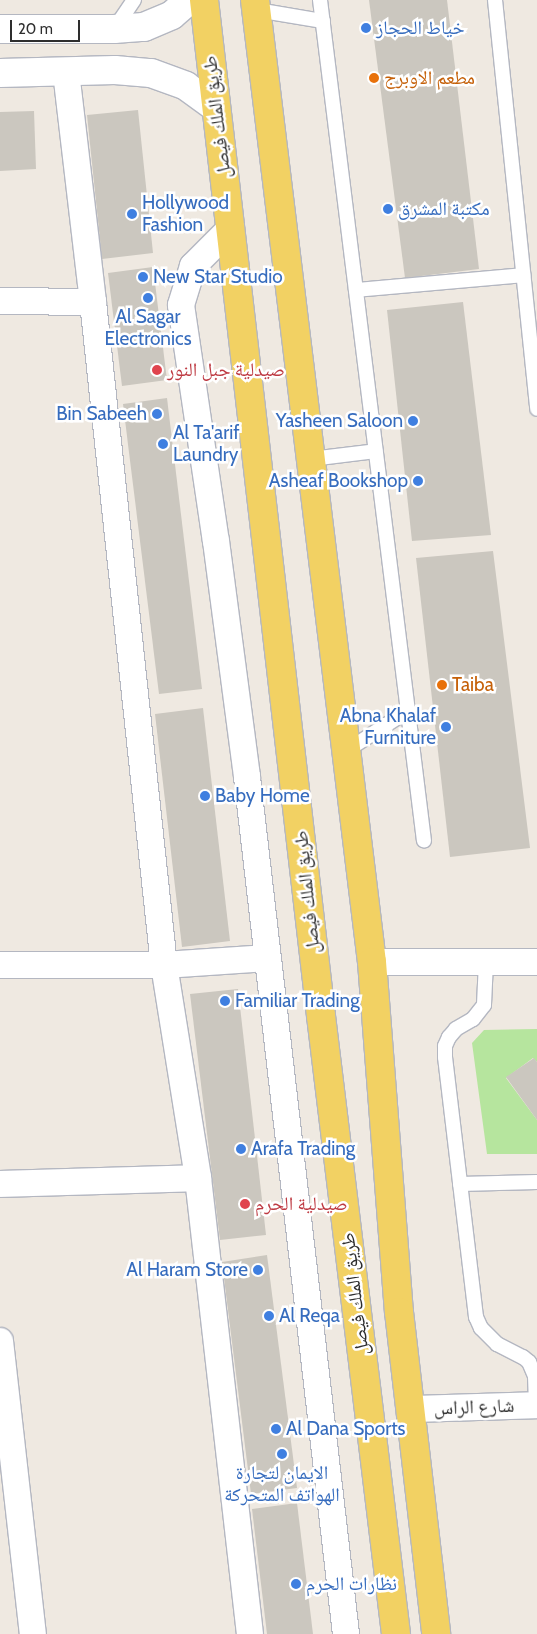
<!DOCTYPE html>
<meta charset="utf-8">
<style>
body{margin:0}
#map{position:relative;width:537px;height:1634px;overflow:hidden;background:#efe9e1;font-family:Cabin,"Noto Naskh Arabic",sans-serif}
div>[style]{position:absolute}
[style*='--x']{left:calc(var(--x)*1px);top:calc(var(--y)*1px);width:calc(var(--w)*1px);rotate:calc(var(--a)*1deg)}
.green>*{inset:0;background:#b6e59e}
.building>*{inset:0;background:#cbc7bf}
.roads{filter:drop-shadow(1px 0 #b4b7c1) drop-shadow(-1px 0 #b4b7c1) drop-shadow(0 1px #b4b7c1) drop-shadow(0 -1px #b4b7c1)}
.service>*{height:14px;margin:-7px;padding:0 7px;transform-origin:7px;border-radius:7px;background:#fff}
.minor>*{height:26px;margin:-13px;padding:0 13px;transform-origin:13px;border-radius:13px;background:#fff}
.tertiary>*{height:28px;margin:-14px;padding:0 14px;transform-origin:14px;border-radius:14px;background:#fff}
.primary>*{height:28px;margin:-14px;padding:0 14px;transform-origin:14px;border-radius:14px;background:#f2d163}
.dots>*{width:14px;height:14px;translate:-50% -50%;box-sizing:border-box;border:2px solid #fff;border-radius:50%}
span{translate:-50% -50%;white-space:nowrap;text-align:center;line-height:1.15;-webkit-text-stroke:5px #fff;paint-order:stroke}
.shop-label{font-size:19px;color:#366cbe}
.left{translate:0 -50%;text-align:left}
.right{translate:-100% -50%;text-align:right}
.food-label{font-size:19px;color:#c56008}
.street-label{font-size:19px;color:#2e2e2e}
.health-label{font-size:19px;color:#be3a42}
.scale{position:absolute;left:10px;top:20px;width:70px;height:22px;box-sizing:border-box;border:2px solid #2e2e2e;border-top:0;padding-left:6px;font-size:15px;line-height:18px;white-space:nowrap;color:#2e2e2e;-webkit-text-stroke:4px #fff;paint-order:stroke}
</style>
<div id="map">
<div class="green">
<i style="clip-path:polygon(537px 1029px,537px 1062px,533px 1058px,506px 1078px,537px 1120px,537px 1154px,487px 1154px,472px 1043px,484px 1030px)"></i>
</div>
<div class="building">
<i style="clip-path:polygon(369px 0,447px 0,479px 269px,405px 278px)"></i>
<i style="clip-path:polygon(138px 110px,153px 253px,102px 259px,87px 115px)"></i>
<i style="clip-path:polygon(34px 111px,36px 169px,0 171px,0 112px)"></i>
<i style="clip-path:polygon(153px 267px,167px 380px,122px 386px,108px 273px)"></i>
<i style="clip-path:polygon(463px 302px,491px 535px,412px 541px,387px 310px)"></i>
<i style="clip-path:polygon(167px 398px,202px 689px,159px 694px,123px 404px)"></i>
<i style="clip-path:polygon(493px 551px,530px 848px,450px 857px,416px 558px)"></i>
<i style="clip-path:polygon(203px 708px,230px 941px,182px 947px,155px 714px)"></i>
<i style="clip-path:polygon(238px 989px,266px 1235px,220px 1240px,190px 994px)"></i>
<i style="clip-path:polygon(534px 1058px,537px 1062px,537px 1120px,506px 1077px)"></i>
<i style="clip-path:polygon(267px 1255px,297px 1488px,251px 1494px,222px 1262px)"></i>
<i style="clip-path:polygon(297px 1503px,313px 1634px,267px 1634px,252px 1509px)"></i>
</div>
<div class="roads">
<div class="service">
<i style="--x:320;--y:0;--w:847;--a:82.95"></i>
<i style="--x:495;--y:0;--w:411;--a:84.1"></i>
<i style="--x:257;--y:10;--w:67;--a:9.5"></i>
<i style="--x:115;--y:28;--w:34;--a:-56"></i>
<i style="--x:356;--y:290;--w:168;--a:-5.1"></i>
<i style="--x:311;--y:459;--w:65;--a:-7"></i>
<i style="--x:346;--y:751;--w:75;--a:-33.1"></i>
<i style="--x:486;--y:962;--w:43;--a:92.7"></i>
<i style="--x:484;--y:1005;--w:18;--a:128"></i>
<i style="--x:473;--y:1019;--w:20;--a:150"></i>
<i style="--x:456;--y:1029;--w:11;--a:131"></i>
<i style="--x:449;--y:1037;--w:10;--a:114"></i>
<i style="--x:445;--y:1046;--w:11;--a:90"></i>
<i style="--x:445;--y:1057;--w:262;--a:83.2"></i>
<i style="--x:476;--y:1317;--w:12;--a:66"></i>
<i style="--x:481;--y:1328;--w:23;--a:45"></i>
<i style="--x:497;--y:1344;--w:29;--a:27"></i>
<i style="--x:523;--y:1357;--w:8;--a:40"></i>
<i style="--x:529;--y:1362;--w:15;--a:67"></i>
<i style="--x:535;--y:1376;--w:30;--a:88"></i>
<i style="--x:460;--y:1184;--w:77;--a:-1.5"></i>
</div>
<div class="minor">
<i style="--x:66;--y:72;--w:232;--a:83.3"></i>
<i style="--x:93;--y:302;--w:667;--a:83.89"></i>
<i style="--x:164;--y:965;--w:216;--a:80.9"></i>
<i style="--x:198;--y:1178;--w:459;--a:83.5"></i>
<i style="--x:231;--y:228;--w:54;--a:135"></i>
<i style="--x:193;--y:266;--w:41;--a:107.1"></i>
<i style="--x:181;--y:305;--w:239;--a:81.6"></i>
<i style="--x:216;--y:541;--w:238;--a:82.5"></i>
<i style="--x:247;--y:777;--w:863;--a:83.41"></i>
<i style="--x:0;--y:301;--w:93;--a:0.6"></i>
<i style="--x:372;--y:962;--w:165;--a:0"></i>
<i style="--x:0;--y:965;--w:164;--a:0"></i>
<i style="--x:164;--y:965;--w:104;--a:-3.9"></i>
<i style="--x:0;--y:1184;--w:198;--a:-1.7"></i>
<i style="--x:0;--y:1341;--w:295;--a:83.6"></i>
<i style="--x:411;--y:1409;--w:126;--a:-1.8"></i>
</div>
<div class="tertiary">
<i style="--x:0;--y:29;--w:114;--a:0"></i>
<i style="--x:114;--y:29;--w:30;--a:-4"></i>
<i style="--x:144;--y:27;--w:30;--a:-23"></i>
<i style="--x:172;--y:15;--w:23;--a:-41"></i>
<i style="--x:0;--y:73;--w:115;--a:-1.5"></i>
<i style="--x:115;--y:70;--w:36;--a:5"></i>
<i style="--x:151;--y:73;--w:37;--a:20"></i>
<i style="--x:186;--y:86;--w:37;--a:36"></i>
</div>
<div class="primary">
<i style="--x:204;--y:0;--w:1023;--a:83.43"></i>
<i style="--x:321;--y:1016;--w:623;--a:83.08"></i>
<i style="--x:255;--y:0;--w:969;--a:83.07"></i>
<i style="--x:372;--y:962;--w:351;--a:85.6"></i>
<i style="--x:399;--y:1312;--w:324;--a:83.4"></i>
</div>
</div>
<div class="dots">
<i style="left:366px;top:28px;background:#3f7fe0"></i>
<i style="left:374px;top:78px;background:#e8710a"></i>
<i style="left:388px;top:209px;background:#3f7fe0"></i>
<i style="left:132px;top:214px;background:#3f7fe0"></i>
<i style="left:143px;top:277px;background:#3f7fe0"></i>
<i style="left:148px;top:298px;background:#3f7fe0"></i>
<i style="left:157px;top:370px;background:#e0444e"></i>
<i style="left:157px;top:414px;background:#3f7fe0"></i>
<i style="left:413px;top:421px;background:#3f7fe0"></i>
<i style="left:163px;top:444px;background:#3f7fe0"></i>
<i style="left:418px;top:481px;background:#3f7fe0"></i>
<i style="left:442px;top:685px;background:#e8710a"></i>
<i style="left:446px;top:727px;background:#3f7fe0"></i>
<i style="left:205px;top:796px;background:#3f7fe0"></i>
<i style="left:225px;top:1001px;background:#3f7fe0"></i>
<i style="left:241px;top:1149px;background:#3f7fe0"></i>
<i style="left:245px;top:1204px;background:#e0444e"></i>
<i style="left:258px;top:1270px;background:#3f7fe0"></i>
<i style="left:269px;top:1316px;background:#3f7fe0"></i>
<i style="left:276px;top:1429px;background:#3f7fe0"></i>
<i style="left:282px;top:1454px;background:#3f7fe0"></i>
<i style="left:296px;top:1584px;background:#3f7fe0"></i>
</div>
<div class="shop-label">
<span class="left" style="left:376px;top:28px">خياط الحجاز</span>
<span class="left" style="left:142px;top:214px">Hollywood<br>Fashion</span>
<span class="left" style="left:398px;top:209px">مكتبة المشرق</span>
<span class="left" style="left:153px;top:277px">New Star Studio</span>
<span style="left:148px;top:328px">Al Sagar<br>Electronics</span>
<span class="right" style="left:147px;top:414px">Bin Sabeeh</span>
<span class="right" style="left:403px;top:421px">Yasheen Saloon</span>
<span class="left" style="left:173px;top:444px">Al Ta'arif<br>Laundry</span>
<span class="right" style="left:408px;top:481px">Asheaf Bookshop</span>
<span class="right" style="left:436px;top:727px">Abna Khalaf<br>Furniture</span>
<span class="left" style="left:215px;top:796px">Baby Home</span>
<span class="left" style="left:235px;top:1001px">Familiar Trading</span>
<span class="left" style="left:251px;top:1149px">Arafa Trading</span>
<span class="right" style="left:248px;top:1270px">Al Haram Store</span>
<span class="left" style="left:279px;top:1316px">Al Reqa</span>
<span class="left" style="left:286px;top:1429px">Al Dana Sports</span>
<span style="left:282px;top:1484px">الايمان لتجارة<br>الهواتف المتحركة</span>
<span class="left" style="left:306px;top:1584px">نظارات الحرم</span>
</div>
<div class="food-label">
<span class="left" style="left:384px;top:78px">مطعم الاوبرج</span>
<span class="left" style="left:452px;top:685px">Taiba</span>
</div>
<div class="street-label">
<span style="left:217px;top:117px;rotate:-97deg">طريق الملك فيصل</span>
<span style="left:307px;top:892px;rotate:-96deg">طريق الملك فيصل</span>
<span style="left:355px;top:1294px;rotate:-97deg">طريق الملك فيصل</span>
<span style="left:474px;top:1407px;rotate:-2deg">شارع الراس</span>
</div>
<div class="health-label">
<span class="left" style="left:167px;top:370px">صيدلية جبل النور</span>
<span class="left" style="left:255px;top:1204px">صيدلية الحرم</span>
</div>
<div class="scale">20 m</div>
</div>
